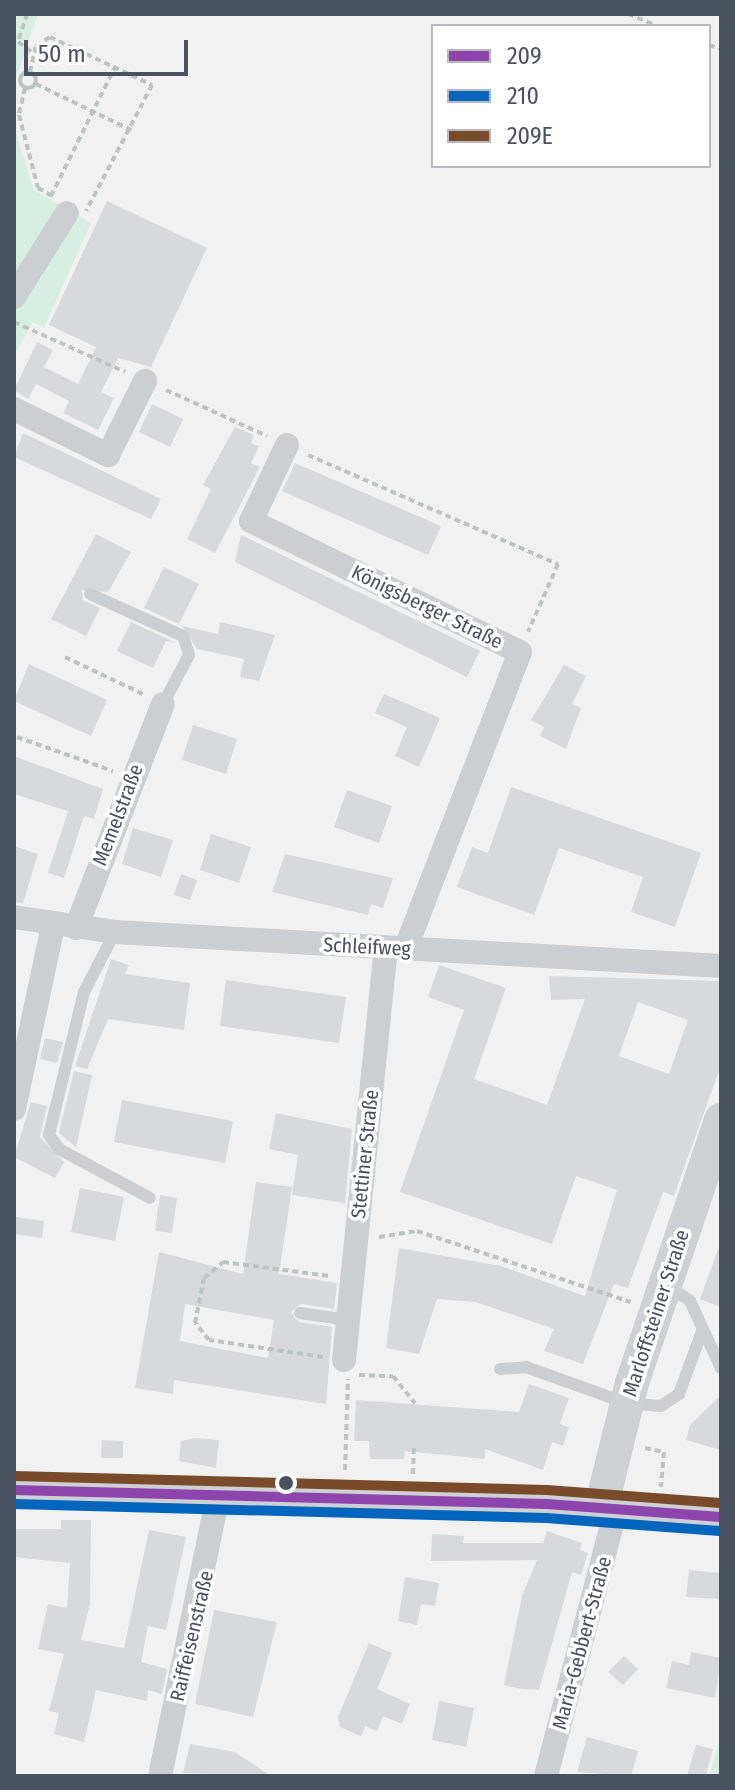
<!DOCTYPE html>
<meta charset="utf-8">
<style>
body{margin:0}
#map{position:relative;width:735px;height:1790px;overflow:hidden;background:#f1f1f1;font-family:"Fira Sans Condensed",sans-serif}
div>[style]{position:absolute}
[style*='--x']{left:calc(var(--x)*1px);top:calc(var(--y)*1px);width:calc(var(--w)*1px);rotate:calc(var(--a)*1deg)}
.green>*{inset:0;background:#d6efe2}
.building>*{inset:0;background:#d8d9db}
.path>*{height:4px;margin-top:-2px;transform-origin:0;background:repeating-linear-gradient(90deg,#bac5c2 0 6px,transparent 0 10px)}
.path>.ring{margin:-2px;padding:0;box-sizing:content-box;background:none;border:4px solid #bac5c2;border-radius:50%}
.lane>*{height:12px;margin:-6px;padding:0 6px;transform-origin:6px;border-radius:6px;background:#cccfd2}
.street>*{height:24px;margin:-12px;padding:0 12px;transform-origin:12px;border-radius:12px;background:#cccfd2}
.secondary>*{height:34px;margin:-17px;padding:0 17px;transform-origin:17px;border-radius:17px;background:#ced0d3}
.bus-1>*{height:10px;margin:-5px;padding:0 5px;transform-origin:5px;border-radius:5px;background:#8e44ad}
.bus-2>*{height:10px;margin:-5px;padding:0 5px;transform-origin:5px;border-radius:5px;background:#0065bd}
.bus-3>*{height:10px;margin:-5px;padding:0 5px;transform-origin:5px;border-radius:5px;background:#7a4b2a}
.dots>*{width:22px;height:22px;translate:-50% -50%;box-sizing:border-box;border:4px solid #fff;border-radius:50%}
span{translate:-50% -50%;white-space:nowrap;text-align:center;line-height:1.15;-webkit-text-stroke:7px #fff;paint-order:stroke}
.street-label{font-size:20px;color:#48515d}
.frame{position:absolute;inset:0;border:16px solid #48515d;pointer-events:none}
.legend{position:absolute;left:431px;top:24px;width:280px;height:144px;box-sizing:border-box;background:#fff;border:2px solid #b6b9be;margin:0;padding:10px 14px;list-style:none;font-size:24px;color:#48515d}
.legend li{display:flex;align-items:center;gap:16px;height:40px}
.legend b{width:40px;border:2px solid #b6b9be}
.scale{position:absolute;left:24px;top:40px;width:164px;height:36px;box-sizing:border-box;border:4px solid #48515d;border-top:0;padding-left:10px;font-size:24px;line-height:28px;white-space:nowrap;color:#48515d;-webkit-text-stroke:6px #fff;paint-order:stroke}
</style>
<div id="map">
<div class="green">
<i style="clip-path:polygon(14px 14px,38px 14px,14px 84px)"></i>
<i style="clip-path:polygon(14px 127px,34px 190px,91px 223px,44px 328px,33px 322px,14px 356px)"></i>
<i style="clip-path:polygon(721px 1735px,721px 1776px,709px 1776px)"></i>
</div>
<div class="building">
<i style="clip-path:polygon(107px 201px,207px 248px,151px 367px,118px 358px,101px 392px,114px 398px,98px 430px,63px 413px,69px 401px,36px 384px,28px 399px,14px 390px,37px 342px,53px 350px,44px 367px,78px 384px,96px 347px,49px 325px)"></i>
<i style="clip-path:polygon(152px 404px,183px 419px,170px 447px,139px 432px)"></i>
<i style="clip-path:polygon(235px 427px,254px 435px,251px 443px,259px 446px,251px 463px,260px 467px,215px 553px,187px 539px,211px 489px,203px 485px)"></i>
<i style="clip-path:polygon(23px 433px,161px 499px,151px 519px,14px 457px)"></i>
<i style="clip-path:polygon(295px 463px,441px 526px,428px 555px,282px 491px)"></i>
<i style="clip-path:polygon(96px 534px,131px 552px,108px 592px,82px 590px,83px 600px,100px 608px,86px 636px,51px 619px)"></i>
<i style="clip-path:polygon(241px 535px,480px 651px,467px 677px,235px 562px)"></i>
<i style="clip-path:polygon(164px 567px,199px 584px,179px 624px,144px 608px)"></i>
<i style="clip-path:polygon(131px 622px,176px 643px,166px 641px,153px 668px,117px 651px)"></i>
<i style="clip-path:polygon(220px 622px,275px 635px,259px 681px,240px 677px,244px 659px,197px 649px,182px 626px,218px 634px)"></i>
<i style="clip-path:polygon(29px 664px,107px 700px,91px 736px,14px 701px)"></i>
<i style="clip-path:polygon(564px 665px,586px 676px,572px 704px,581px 708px,566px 749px,540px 736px,544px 727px,531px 720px)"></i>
<i style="clip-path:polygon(384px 694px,440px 718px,419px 767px,395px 756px,407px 727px,375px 713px)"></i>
<i style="clip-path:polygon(193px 725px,237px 739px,226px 774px,182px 760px)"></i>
<i style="clip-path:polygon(14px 756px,103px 789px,94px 819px,84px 816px,64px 878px,48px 873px,68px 811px,14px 794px)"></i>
<i style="clip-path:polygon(511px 787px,701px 853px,675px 927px,631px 912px,643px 877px,559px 848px,534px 915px,457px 887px,472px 847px,488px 853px)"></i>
<i style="clip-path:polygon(347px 790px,392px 806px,379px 843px,334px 827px)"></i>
<i style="clip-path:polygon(133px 828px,173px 840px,161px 877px,122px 864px)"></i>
<i style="clip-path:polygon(211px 834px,251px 847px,239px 883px,200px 870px)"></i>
<i style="clip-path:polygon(14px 846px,38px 854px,23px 903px,14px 902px)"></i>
<i style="clip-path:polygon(285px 854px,393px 878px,383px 908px,371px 904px,368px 915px,272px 892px)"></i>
<i style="clip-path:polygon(181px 874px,197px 880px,190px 900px,174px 895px)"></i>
<i style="clip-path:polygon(111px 959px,129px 965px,125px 974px,190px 983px,184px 1030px,108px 1019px,87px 1069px,75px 1066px)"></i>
<i style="clip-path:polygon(evenodd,439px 965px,506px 988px,474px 1079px,547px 1105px,585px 999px,551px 1000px,549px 976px,721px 981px,721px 1065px,674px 1196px,663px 1192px,628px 1288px,614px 1284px,583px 1364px,544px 1351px,554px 1329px,476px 1302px,437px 1299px,419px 1354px,386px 1348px,399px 1248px,501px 1266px,585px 1296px,617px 1190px,576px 1176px,552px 1244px,400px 1192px,464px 1010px,428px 997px,439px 965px,638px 1002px,688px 1020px,669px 1074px,619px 1056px,638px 1002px)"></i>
<i style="clip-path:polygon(226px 980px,346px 997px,339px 1043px,220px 1026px)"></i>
<i style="clip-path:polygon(45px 1038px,63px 1042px,57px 1063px,40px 1059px)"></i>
<i style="clip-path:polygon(74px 1071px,92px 1075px,76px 1147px,59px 1133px)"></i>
<i style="clip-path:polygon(122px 1100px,233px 1121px,225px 1163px,114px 1142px)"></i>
<i style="clip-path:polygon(31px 1102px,47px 1106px,40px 1137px,64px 1162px,55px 1178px,14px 1157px)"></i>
<i style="clip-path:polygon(276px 1113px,352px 1129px,345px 1203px,292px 1195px,298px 1155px,269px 1149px)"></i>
<i style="clip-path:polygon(evenodd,256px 1182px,292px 1187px,279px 1274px,337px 1283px,334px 1309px,301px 1304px,291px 1312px,298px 1322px,332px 1327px,326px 1404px,174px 1380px,173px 1394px,135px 1388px,159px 1252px,243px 1274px,256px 1182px,185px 1304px,274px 1320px,268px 1358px,180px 1341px,185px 1304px)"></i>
<i style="clip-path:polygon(80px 1188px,124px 1197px,115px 1241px,71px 1232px)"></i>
<i style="clip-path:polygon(160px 1195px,177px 1198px,172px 1233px,155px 1231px)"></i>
<i style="clip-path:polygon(14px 1217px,44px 1221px,42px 1238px,14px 1234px)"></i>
<i style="clip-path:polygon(719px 1247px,721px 1247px,721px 1307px,700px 1299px)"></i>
<i style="clip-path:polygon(529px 1384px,569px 1398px,560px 1424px,569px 1427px,563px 1446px,552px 1442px,543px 1470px,485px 1449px,485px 1459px,405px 1451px,404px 1459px,370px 1459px,369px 1441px,354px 1441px,356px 1400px,519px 1412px)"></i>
<i style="clip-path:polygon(721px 1395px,721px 1450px,686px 1440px,690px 1425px)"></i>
<i style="clip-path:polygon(195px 1438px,219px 1440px,216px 1468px,179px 1461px,181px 1441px)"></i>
<i style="clip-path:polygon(102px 1440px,123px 1441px,123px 1458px,101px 1458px)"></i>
<i style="clip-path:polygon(61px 1520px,91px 1520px,90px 1604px,81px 1640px,124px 1648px,149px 1530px,186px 1537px,166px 1630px,148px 1626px,141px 1662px,167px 1669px,162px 1694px,148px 1690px,147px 1701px,96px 1690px,84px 1742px,54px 1734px,59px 1713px,49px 1711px,64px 1654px,38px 1649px,48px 1604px,67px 1608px,70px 1563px,14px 1557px,14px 1529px,61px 1529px)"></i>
<i style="clip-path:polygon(547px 1531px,582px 1543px,580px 1550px,588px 1553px,581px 1575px,572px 1572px,539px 1690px,522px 1689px,504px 1685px,522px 1596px,537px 1560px,431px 1561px,432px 1534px,464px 1536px,463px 1543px,543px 1543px)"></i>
<i style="clip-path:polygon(689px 1570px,721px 1573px,721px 1599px,686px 1597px)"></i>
<i style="clip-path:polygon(405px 1577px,439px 1583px,435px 1606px,421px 1604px,417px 1625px,398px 1621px)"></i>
<i style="clip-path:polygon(214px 1610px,277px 1622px,253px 1717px,195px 1704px)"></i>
<i style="clip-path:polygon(369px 1643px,392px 1653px,377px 1689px,410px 1704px,402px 1724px,383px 1716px,377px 1731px,365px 1726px,361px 1736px,340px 1727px,338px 1717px)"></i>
<i style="clip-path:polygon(691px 1652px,721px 1658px,715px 1698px,666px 1688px,672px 1661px,689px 1665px)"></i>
<i style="clip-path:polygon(624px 1656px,638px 1669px,623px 1685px,608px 1672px)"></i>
<i style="clip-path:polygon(439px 1701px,474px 1708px,466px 1747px,432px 1740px)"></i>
<i style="clip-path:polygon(587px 1737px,638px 1751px,631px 1776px,577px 1772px)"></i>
<i style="clip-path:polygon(190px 1744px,235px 1752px,271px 1776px,183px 1773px)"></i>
<i style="clip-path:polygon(696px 1745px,713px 1749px,706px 1776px,687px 1776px)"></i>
</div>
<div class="path">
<i style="--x:27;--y:14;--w:29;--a:108"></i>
<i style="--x:18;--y:42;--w:19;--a:36"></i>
<i style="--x:628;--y:14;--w:32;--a:22"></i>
<i style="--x:709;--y:45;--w:13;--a:18"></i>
<i class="ring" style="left:20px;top:72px;width:12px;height:12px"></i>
<i style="--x:30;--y:72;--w:27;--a:-77"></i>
<i style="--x:36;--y:46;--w:17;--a:-33"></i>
<i style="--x:50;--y:37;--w:113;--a:25.2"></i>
<i style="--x:152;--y:85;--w:142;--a:117.6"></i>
<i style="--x:36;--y:84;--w:106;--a:25.8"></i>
<i style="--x:25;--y:88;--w:28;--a:103"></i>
<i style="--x:19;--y:115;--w:75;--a:75.4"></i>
<i style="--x:38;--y:188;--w:18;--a:29"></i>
<i style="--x:51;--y:196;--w:146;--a:-63.6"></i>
<i style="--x:14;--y:322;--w:122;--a:24.2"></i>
<i style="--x:166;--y:390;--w:111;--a:24.5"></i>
<i style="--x:308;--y:455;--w:273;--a:23.6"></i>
<i style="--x:558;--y:564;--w:74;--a:113.8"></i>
<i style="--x:65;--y:657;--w:86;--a:25.4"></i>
<i style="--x:17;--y:737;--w:102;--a:19.5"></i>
<i style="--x:379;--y:1237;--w:38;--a:-9"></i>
<i style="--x:417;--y:1231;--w:225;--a:18.4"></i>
<i style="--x:323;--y:1357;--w:115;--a:-171.5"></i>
<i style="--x:209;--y:1340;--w:22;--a:-129"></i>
<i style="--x:195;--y:1323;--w:46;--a:-78.7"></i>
<i style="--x:204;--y:1278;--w:25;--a:-40"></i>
<i style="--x:223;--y:1262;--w:108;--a:7.5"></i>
<i style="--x:359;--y:1375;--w:34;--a:2"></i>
<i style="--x:393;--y:1376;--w:35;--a:51"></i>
<i style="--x:645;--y:1448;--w:19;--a:12"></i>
<i style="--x:664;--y:1452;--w:35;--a:95"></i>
<i style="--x:345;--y:1470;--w:91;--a:-88.1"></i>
<i style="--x:413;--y:1474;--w:30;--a:-88"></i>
</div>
<div class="lane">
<i style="--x:90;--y:594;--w:102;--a:24.3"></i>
<i style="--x:183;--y:636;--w:20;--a:72"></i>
<i style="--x:189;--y:655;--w:55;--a:118"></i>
<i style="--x:115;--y:932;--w:68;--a:117.3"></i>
<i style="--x:84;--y:992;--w:147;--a:103.8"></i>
<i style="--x:49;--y:1135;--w:17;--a:54"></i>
<i style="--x:59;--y:1149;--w:103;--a:28.3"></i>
<i style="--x:668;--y:1286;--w:27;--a:34"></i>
<i style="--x:690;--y:1301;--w:74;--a:65.2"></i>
<i style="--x:300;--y:1313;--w:49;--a:8.3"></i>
<i style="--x:500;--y:1369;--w:26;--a:-4"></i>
<i style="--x:526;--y:1367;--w:106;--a:19.8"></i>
<i style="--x:626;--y:1403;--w:35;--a:5"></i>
<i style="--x:661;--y:1406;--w:22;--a:-34"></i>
<i style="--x:679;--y:1394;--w:67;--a:-69.9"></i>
</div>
<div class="street">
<i style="--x:14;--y:297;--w:99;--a:-57.8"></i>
<i style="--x:14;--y:409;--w:105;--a:26.1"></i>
<i style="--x:108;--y:455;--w:83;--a:-63.4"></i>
<i style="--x:287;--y:445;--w:84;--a:115.3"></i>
<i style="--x:251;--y:521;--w:299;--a:26"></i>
<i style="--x:520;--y:652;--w:319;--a:111.1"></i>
<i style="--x:14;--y:917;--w:102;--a:8.4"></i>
<i style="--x:115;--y:932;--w:607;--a:3.21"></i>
<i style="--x:76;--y:928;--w:240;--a:-68.8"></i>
<i style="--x:14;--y:1109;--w:187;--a:-78"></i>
<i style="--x:344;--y:1360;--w:414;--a:-84.2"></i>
<i style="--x:160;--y:1776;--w:286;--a:-78.3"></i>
<i style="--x:546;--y:1776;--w:275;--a:-75.3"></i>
</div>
<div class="secondary">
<i style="--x:14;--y:1490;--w:533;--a:1.5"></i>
<i style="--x:547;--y:1504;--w:174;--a:4.3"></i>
<i style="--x:601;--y:1508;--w:129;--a:-76.1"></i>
<i style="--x:632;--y:1383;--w:278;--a:-71.3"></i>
</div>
<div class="bus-1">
<i style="--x:14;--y:1490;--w:533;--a:1.5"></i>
<i style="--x:547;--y:1504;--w:174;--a:4.3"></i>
</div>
<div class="bus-2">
<i style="--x:14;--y:1504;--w:532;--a:1.51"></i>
<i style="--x:546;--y:1518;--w:174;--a:4.3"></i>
</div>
<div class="bus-3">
<i style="--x:14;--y:1476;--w:533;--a:1.5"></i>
<i style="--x:547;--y:1490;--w:174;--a:4.3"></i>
</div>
<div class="dots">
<i style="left:286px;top:1483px;background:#48515d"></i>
</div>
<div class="street-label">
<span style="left:427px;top:607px;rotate:26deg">Königsberger Straße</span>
<span style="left:118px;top:815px;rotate:-69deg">Memelstraße</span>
<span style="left:367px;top:947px;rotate:3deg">Schleifweg</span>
<span style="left:365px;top:1154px;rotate:-84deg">Stettiner Straße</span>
<span style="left:656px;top:1313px;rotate:-72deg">Marloffsteiner Straße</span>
<span style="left:192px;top:1636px;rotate:-77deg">Raiffeisenstraße</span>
<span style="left:582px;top:1643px;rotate:-75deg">Maria-Gebbert-Straße</span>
</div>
<div class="frame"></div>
<ul class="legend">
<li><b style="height:10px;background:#8e44ad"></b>209</li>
<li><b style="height:10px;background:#0065bd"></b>210</li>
<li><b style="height:10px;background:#7a4b2a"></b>209E</li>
</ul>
<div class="scale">50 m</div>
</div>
